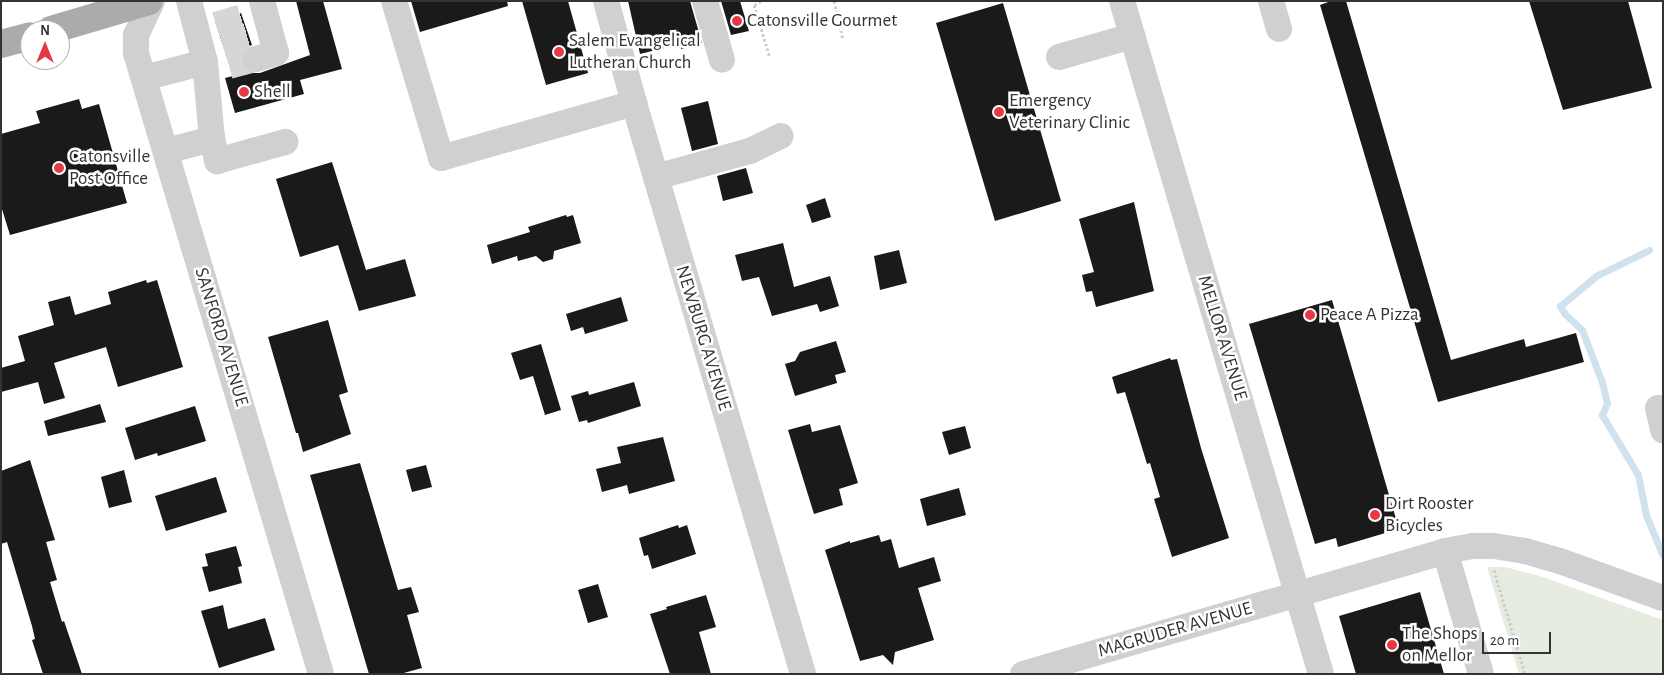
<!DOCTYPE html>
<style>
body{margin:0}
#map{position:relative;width:1664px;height:675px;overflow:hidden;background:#fff;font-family:"Alegreya Sans",sans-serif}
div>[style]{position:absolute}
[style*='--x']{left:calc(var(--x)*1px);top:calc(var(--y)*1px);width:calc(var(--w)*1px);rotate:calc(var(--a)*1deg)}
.green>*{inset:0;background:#e6ecdf}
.stream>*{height:7px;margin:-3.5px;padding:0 3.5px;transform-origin:3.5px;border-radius:3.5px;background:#cfe2ee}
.building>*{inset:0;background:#1a1a1a}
.minor-tunnel>*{height:26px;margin-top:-13px;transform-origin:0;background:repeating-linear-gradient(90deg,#d6d6d6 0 26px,transparent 0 39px)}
.path>*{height:3px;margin-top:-1.5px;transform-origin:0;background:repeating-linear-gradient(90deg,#cdcdcd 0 2.5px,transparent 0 5px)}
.minor>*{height:26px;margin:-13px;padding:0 13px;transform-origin:13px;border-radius:13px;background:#d0d0d0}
.major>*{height:28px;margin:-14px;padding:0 14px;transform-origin:14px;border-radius:14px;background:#ababab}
.dots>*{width:14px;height:14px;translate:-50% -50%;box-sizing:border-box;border:2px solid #fff;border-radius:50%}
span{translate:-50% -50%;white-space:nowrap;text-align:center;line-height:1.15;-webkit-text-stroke:5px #fff;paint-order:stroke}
.poi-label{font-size:19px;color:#333}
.left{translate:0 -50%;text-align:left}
.street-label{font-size:19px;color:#333}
.frame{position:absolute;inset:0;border:2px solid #333;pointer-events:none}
.north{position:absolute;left:20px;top:20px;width:50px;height:50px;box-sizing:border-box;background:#fff;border:1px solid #adadad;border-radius:50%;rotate:0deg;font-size:14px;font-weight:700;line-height:20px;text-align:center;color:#333}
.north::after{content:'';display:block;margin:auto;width:18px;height:22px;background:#e63946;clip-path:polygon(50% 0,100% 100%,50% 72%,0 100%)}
.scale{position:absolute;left:1482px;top:632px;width:69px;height:22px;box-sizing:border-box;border:2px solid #333;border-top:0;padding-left:6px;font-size:15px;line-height:18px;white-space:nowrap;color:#333;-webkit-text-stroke:4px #fff;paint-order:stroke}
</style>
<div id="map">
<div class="green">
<i style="clip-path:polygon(1487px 567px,1505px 567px,1540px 576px,1663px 620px,1663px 674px,1519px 674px)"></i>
</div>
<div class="stream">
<i style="--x:1649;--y:250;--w:59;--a:153.9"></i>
<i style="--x:1596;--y:276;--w:47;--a:140.2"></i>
<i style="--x:1560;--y:306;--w:9;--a:58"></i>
<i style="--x:1565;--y:314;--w:23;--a:43"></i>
<i style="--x:1582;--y:330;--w:56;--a:69"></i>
<i style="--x:1602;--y:382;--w:22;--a:77"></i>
<i style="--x:1607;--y:403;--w:13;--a:113"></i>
<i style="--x:1602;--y:415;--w:70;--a:59"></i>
<i style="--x:1638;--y:475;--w:41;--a:78.7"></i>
<i style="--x:1646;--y:515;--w:44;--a:67.5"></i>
</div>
<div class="building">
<i style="clip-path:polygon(296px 1px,323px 1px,342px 69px,300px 80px,304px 94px,235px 113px,225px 78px,233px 76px,215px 21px,241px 13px,252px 45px,245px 48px,242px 55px,242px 64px,245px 70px,252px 73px,260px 73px,310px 55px)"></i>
<i style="clip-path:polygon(411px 1px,507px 1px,508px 6px,420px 32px)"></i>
<i style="clip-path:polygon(522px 1px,568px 1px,588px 73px,546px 85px)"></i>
<i style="clip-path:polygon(628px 1px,690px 1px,702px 43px,681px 49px,680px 44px,640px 54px)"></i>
<i style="clip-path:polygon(721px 1px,740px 1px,749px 31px,731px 35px)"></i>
<i style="clip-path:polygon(1331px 1px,1346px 1px,1451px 360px,1524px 339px,1526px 347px,1576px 333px,1584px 362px,1438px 402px,1320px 5px)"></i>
<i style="clip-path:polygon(1529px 1px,1628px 1px,1652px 88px,1563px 110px)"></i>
<i style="clip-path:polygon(1003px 3px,1061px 201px,995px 221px,936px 23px)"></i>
<i style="clip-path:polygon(79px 99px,82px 109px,99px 104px,127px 203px,10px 235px,1px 206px,1px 134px,40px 123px,36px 111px)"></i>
<i style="clip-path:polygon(708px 101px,718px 144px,692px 151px,681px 108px)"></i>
<i style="clip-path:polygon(332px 162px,366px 270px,405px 259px,416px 296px,359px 311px,338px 245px,300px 257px,276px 179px)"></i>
<i style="clip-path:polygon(746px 168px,753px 193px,723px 201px,717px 176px)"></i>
<i style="clip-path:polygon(825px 198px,831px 217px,812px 223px,806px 205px)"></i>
<i style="clip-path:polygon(1134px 202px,1154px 291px,1096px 307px,1092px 291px,1086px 292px,1082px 275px,1094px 272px,1079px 219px)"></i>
<i style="clip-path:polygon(566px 215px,567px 217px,573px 215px,581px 243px,554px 251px,553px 259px,543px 262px,536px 256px,518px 261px,517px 256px,492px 264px,487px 245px,530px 232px,528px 227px)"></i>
<i style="clip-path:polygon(783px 243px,794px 287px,830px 276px,839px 306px,820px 312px,817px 304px,772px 316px,759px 277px,742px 281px,735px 255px)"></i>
<i style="clip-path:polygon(899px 250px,907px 283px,880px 290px,874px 256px)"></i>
<i style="clip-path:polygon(146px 280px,147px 283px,157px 280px,183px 367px,118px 387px,106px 347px,54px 363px,65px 398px,44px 404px,38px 382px,1px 392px,1px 368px,25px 361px,18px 336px,54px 325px,48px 302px,70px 296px,75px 315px,111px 304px,108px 292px)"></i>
<i style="clip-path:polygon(621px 297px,628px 321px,585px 334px,583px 327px,571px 331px,566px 314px)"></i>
<i style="clip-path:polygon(1332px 300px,1399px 529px,1338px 547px,1336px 538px,1315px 544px,1249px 324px)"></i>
<i style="clip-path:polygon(328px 320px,348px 392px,339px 395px,351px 434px,303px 452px,298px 433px,296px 433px,268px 337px)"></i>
<i style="clip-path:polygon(836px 341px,846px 372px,835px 375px,837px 383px,795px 396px,785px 364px,795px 361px,800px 352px)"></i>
<i style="clip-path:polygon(541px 344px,561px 410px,545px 415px,533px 376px,520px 380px,511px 353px)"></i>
<i style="clip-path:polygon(1170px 358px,1171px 360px,1177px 359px,1201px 448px,1229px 538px,1172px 557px,1154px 499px,1160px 497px,1150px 463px,1147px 464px,1125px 392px,1117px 394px,1112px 377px)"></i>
<i style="clip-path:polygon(634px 382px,641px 406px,588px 423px,587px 420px,579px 422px,571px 396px,588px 391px,589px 395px)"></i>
<i style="clip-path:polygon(100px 404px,106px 422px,48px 436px,44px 421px)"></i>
<i style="clip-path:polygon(195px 406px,206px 441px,158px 456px,157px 453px,135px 460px,125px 428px)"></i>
<i style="clip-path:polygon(810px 424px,812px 432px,840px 425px,858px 483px,839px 489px,843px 505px,814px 514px,788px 430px)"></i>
<i style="clip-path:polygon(965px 426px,971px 448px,949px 455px,942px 432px)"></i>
<i style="clip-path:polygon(663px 437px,675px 481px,629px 494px,627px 485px,602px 492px,596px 469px,621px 463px,617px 447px)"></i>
<i style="clip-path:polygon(30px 460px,55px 540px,46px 542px,57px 580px,50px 582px,62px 622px,64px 621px,82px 674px,43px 674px,32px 640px,35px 639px,32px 626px,7px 542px,1px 544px,1px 471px)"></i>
<i style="clip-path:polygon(360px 463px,398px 590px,411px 587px,419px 612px,407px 615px,422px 668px,400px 674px,369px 674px,310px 475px)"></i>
<i style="clip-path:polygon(426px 465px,432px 487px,412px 492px,406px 470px)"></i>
<i style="clip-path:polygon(124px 470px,132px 502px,109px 508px,101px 477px)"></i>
<i style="clip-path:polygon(216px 477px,227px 512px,166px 531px,155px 496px)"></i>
<i style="clip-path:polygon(959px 488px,966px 515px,927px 526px,920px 499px)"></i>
<i style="clip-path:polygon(678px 525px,679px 528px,687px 525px,696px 554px,652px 569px,648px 555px,644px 556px,639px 538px)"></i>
<i style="clip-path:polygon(879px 535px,881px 542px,891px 539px,899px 568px,934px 557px,941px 581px,918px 588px,934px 640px,895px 652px,893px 665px,883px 655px,860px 661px,825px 550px,850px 541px,850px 543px)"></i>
<i style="clip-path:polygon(236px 546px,242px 566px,238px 567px,242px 583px,209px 592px,202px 567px,208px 566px,205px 554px)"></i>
<i style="clip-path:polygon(598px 584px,608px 617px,588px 623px,578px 590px)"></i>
<i style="clip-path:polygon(1420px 592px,1444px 674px,1356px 674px,1339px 616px)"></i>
<i style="clip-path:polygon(706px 595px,716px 627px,699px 632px,711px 674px,670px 674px,650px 614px,667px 609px,666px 607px)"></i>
<i style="clip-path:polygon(223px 605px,228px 629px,265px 618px,275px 650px,219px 668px,201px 611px)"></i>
</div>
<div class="minor-tunnel">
<i style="--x:216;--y:25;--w:28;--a:-17"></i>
<i style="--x:222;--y:43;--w:28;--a:-15"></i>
<i style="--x:229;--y:66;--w:28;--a:-15"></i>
</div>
<div class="path">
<i style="--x:761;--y:1;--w:8;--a:150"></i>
<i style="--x:754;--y:5;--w:55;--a:73.2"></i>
<i style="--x:834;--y:1;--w:39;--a:77"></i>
<i style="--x:1494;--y:570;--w:109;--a:73.4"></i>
</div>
<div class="minor">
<i style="--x:152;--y:1;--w:38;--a:115"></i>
<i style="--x:136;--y:35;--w:18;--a:90"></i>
<i style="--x:136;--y:53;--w:648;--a:73.41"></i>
<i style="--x:189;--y:1;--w:63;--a:75.3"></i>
<i style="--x:394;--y:1;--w:164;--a:73.3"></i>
<i style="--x:441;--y:158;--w:201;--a:-15.9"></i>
<i style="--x:606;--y:1;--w:106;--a:74.6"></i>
<i style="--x:634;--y:103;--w:595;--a:73.51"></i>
<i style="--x:705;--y:1;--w:61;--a:73.9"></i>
<i style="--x:1122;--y:1;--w:702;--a:73.53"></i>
<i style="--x:1271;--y:1;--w:29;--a:74"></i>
<i style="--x:1059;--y:57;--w:76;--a:-16"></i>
<i style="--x:256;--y:59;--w:21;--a:-17"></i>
<i style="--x:276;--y:53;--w:54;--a:-105.1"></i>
<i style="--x:144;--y:78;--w:63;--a:-14.7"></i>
<i style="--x:205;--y:62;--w:77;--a:84.8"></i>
<i style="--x:166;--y:151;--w:48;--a:-14.6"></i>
<i style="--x:212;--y:139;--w:23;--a:77"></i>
<i style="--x:217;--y:161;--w:71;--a:-15.6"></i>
<i style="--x:656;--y:177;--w:98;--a:-15.5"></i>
<i style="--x:750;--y:151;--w:34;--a:-26"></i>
<i style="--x:1658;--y:408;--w:23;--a:77"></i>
<i style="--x:1445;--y:551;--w:128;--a:73.7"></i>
<i style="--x:1023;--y:674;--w:440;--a:-16.2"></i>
<i style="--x:1445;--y:551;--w:27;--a:-10"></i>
<i style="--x:1472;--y:546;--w:22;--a:0"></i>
<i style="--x:1494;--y:546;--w:31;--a:9"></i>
<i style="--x:1525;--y:551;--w:36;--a:16"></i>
<i style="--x:1560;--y:561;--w:109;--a:19.8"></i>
</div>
<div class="major">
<i style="--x:51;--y:30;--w:102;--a:-16.5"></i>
<i style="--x:1;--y:44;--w:30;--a:-15"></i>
</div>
<div class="dots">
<i style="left:737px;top:21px;background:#e63946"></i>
<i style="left:559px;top:52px;background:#e63946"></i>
<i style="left:244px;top:92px;background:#e63946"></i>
<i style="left:999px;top:112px;background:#e63946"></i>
<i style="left:59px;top:168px;background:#e63946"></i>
<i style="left:1310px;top:315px;background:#e63946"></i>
<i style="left:1375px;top:515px;background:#e63946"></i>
<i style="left:1392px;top:645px;background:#e63946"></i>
</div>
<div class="poi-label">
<span class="left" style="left:747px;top:21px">Catonsville Gourmet</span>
<span class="left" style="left:569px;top:52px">Salem Evangelical<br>Lutheran Church</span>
<span class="left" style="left:254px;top:92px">Shell</span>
<span class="left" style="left:1009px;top:112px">Emergency<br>Veterinary Clinic</span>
<span class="left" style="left:69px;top:168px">Catonsville<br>Post Office</span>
<span class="left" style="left:1320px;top:315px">Peace A Pizza</span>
<span class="left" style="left:1385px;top:515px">Dirt Rooster<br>Bicycles</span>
<span class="left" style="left:1402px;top:645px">The Shops<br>on Mellor</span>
</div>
<div class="street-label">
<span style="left:221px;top:337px;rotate:73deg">SANFORD AVENUE</span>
<span style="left:703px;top:338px;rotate:73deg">NEWBURG AVENUE</span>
<span style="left:1222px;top:338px;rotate:73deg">MELLOR AVENUE</span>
<span style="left:1175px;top:630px;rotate:-16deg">MAGRUDER AVENUE</span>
</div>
<div class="frame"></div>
<div class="north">N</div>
<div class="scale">20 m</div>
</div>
